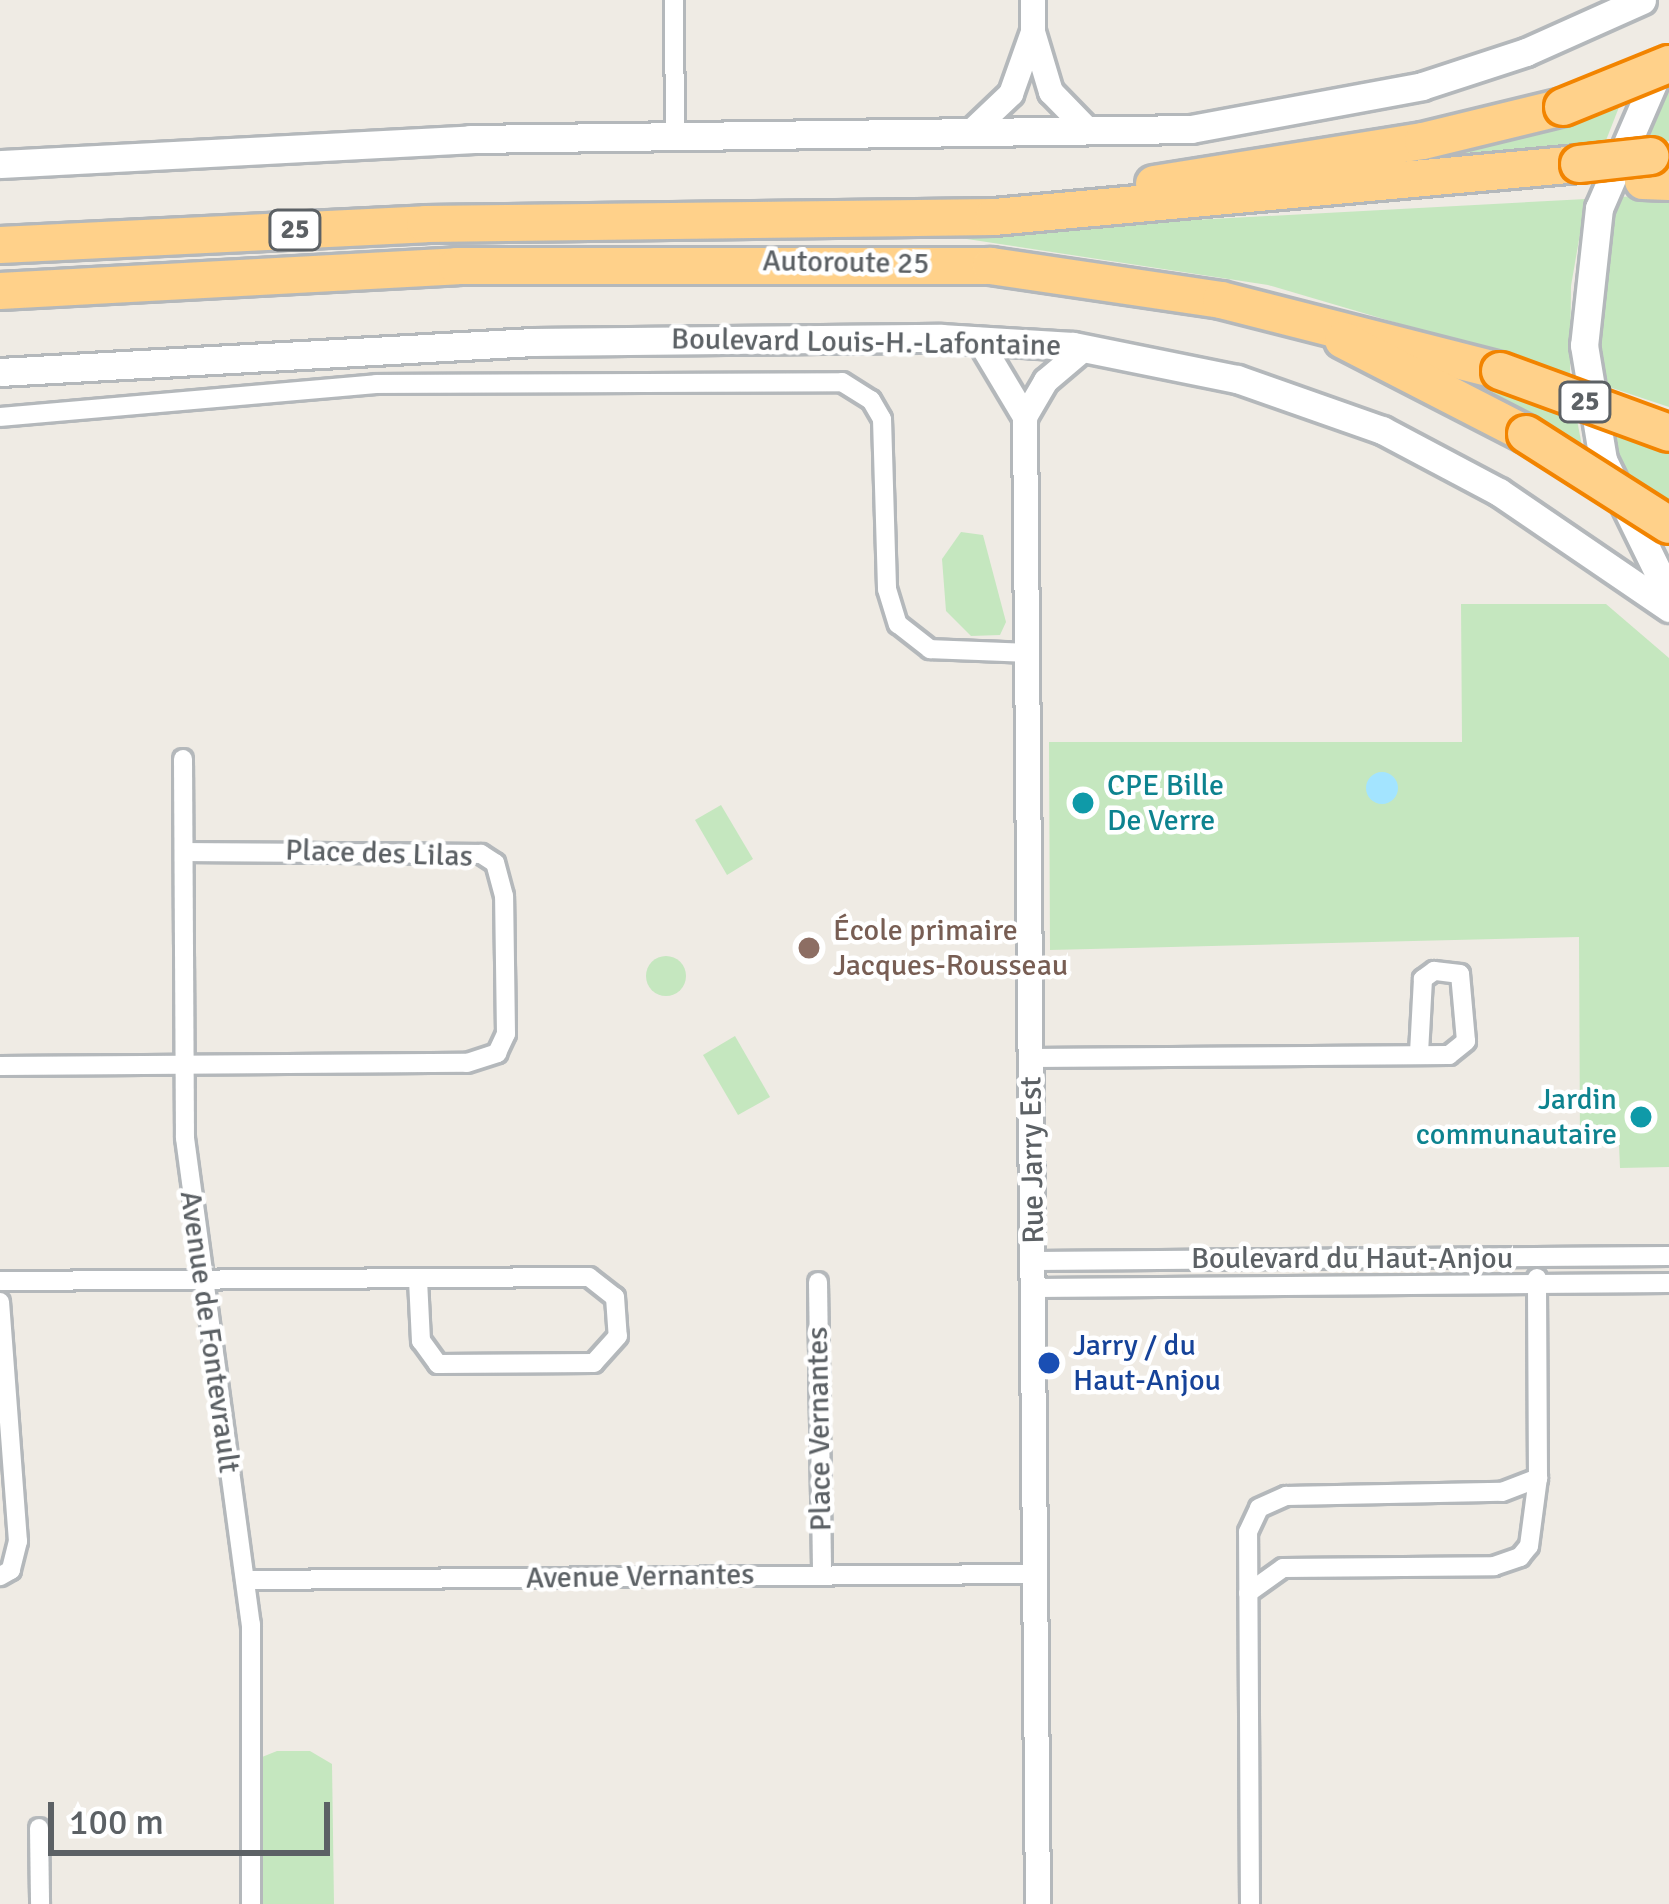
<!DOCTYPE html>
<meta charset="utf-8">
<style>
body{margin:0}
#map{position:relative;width:1669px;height:1904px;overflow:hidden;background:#efebe4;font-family:Signika,sans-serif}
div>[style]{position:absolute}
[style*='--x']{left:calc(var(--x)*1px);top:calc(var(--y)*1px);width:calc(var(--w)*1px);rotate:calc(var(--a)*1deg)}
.green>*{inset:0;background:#c5e7bf}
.round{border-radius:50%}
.water>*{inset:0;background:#a3e4ff}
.roads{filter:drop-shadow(3px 0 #b4b8bb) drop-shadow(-3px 0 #b4b8bb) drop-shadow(0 3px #b4b8bb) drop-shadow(0 -3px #b4b8bb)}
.minor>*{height:18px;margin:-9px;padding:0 9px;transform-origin:9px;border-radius:9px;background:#fff}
.tertiary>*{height:24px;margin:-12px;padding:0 12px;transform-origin:12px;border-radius:12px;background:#fff}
.secondary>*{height:27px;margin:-13.5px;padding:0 13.5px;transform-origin:13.5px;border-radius:13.5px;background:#fff}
.motorway>*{height:36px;margin:-18px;padding:0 18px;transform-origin:18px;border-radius:18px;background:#ffd18a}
.bridges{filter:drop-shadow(3px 0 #f28400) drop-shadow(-3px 0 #f28400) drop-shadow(0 3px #f28400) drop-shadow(0 -3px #f28400)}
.motorway-bridge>*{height:36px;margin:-18px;padding:0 18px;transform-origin:18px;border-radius:18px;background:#ffd18a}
.dots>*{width:33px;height:33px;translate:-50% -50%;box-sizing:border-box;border:6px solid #fff;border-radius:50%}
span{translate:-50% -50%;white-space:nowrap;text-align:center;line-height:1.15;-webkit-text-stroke:9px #fff;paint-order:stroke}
.shield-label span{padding:3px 9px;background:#fff;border:3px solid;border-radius:9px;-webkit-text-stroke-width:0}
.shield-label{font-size:27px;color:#5c6165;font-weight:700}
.street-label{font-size:30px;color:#5c6165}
.culture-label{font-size:30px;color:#0d838f}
.left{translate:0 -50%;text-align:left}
.right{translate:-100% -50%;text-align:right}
.education-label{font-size:30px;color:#785e54}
.transit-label{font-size:30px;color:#164399}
.scale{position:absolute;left:48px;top:1802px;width:282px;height:54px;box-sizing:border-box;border:6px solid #5c6165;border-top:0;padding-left:15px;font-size:36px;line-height:42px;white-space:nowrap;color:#5c6165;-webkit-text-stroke:9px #fff;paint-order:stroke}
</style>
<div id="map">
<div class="green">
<i style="clip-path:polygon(1669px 81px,1669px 141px,1635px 144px)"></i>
<i style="clip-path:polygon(1621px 102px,1603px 148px,1395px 163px)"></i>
<i style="clip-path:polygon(1669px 195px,1669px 407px,1603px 385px,1598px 342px,1617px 197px)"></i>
<i style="clip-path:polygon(1586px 199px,1571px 286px,1570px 374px,1268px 285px,934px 234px)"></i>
<i style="clip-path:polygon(1482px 384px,1577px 420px,1583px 451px,1478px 395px)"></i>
<i style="clip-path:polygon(1608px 432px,1669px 454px,1669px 507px,1625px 477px)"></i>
<i style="clip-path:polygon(961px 532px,983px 535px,1006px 622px,1000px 635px,971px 636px,946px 611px,942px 559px)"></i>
<i style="clip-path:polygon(1461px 604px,1606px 604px,1669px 658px,1669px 1167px,1620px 1168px,1619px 1144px,1580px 1144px,1579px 937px,1050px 950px,1049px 742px,1462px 742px)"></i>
<i style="clip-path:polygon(721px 805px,753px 859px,727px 875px,695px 820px)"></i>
<i class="round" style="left:646px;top:956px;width:40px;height:40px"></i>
<i style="clip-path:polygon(735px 1036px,770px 1097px,738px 1115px,703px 1055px)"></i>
<i style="clip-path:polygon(277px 1751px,310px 1751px,332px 1764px,334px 1904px,254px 1904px,250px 1762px)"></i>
</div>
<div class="water">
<i class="round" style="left:1366px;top:772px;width:32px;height:32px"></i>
</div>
<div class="roads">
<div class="minor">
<i style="--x:674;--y:0;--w:136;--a:89.6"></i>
<i style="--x:0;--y:417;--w:377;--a:-5"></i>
<i style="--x:376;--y:384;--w:466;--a:-0.2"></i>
<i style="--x:842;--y:382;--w:34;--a:32"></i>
<i style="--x:871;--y:400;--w:22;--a:60"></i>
<i style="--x:882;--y:419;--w:170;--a:88.3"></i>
<i style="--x:887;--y:589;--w:37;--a:73"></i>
<i style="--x:898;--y:624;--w:41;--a:38"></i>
<i style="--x:930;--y:649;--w:98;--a:2.3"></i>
<i style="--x:183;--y:759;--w:379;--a:89.7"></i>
<i style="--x:185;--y:1138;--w:490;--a:82.3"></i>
<i style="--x:251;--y:1624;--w:280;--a:90"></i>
<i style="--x:1031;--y:1058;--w:418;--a:-0.4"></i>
<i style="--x:1449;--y:1055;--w:22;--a:-39"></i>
<i style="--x:1466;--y:1041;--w:67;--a:-95.1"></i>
<i style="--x:1460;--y:974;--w:26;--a:-173"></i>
<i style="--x:1434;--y:971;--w:14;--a:144"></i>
<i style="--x:1423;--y:979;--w:75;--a:93.1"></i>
<i style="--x:0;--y:1066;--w:467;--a:-0.4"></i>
<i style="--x:467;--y:1063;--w:32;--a:-18"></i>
<i style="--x:497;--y:1053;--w:21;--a:-65"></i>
<i style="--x:506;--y:1034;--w:138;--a:-90.8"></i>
<i style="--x:504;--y:896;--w:34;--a:-105"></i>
<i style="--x:495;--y:863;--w:17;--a:-147"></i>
<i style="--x:481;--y:854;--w:294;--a:-179.6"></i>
<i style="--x:1034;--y:1261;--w:635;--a:-0.45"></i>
<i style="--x:0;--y:1281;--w:589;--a:-0.39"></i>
<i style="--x:589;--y:1277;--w:33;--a:38"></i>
<i style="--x:615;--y:1297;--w:39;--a:86"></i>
<i style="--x:618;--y:1336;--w:36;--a:132"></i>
<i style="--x:594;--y:1363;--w:156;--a:179.6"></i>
<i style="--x:438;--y:1364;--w:29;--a:-126"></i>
<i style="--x:421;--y:1341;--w:61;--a:-92.8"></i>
<i style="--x:818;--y:1282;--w:293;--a:89.2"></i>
<i style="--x:1035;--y:1288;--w:634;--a:-0.45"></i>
<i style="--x:0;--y:1302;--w:240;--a:85.7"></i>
<i style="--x:18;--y:1541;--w:30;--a:104"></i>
<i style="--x:11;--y:1570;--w:13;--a:151"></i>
<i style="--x:247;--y:1580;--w:787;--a:-0.44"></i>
<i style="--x:1248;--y:1593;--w:43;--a:-35.5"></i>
<i style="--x:1283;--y:1568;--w:211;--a:-0.5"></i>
<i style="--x:1494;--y:1566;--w:28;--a:-19"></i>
<i style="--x:1520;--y:1557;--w:14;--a:-51"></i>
<i style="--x:1529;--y:1546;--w:69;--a:-82.5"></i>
<i style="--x:1538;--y:1478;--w:200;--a:-90.3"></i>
<i style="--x:39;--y:1828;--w:76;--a:89.2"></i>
<i style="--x:1250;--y:1904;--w:372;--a:-90.3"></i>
<i style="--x:1248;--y:1532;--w:26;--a:-65"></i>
<i style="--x:1259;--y:1508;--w:30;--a:-24"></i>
<i style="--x:1286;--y:1496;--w:216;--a:-1.1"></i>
<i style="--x:1502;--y:1492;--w:39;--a:-21"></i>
</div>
<div class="tertiary">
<i style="--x:1033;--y:0;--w:32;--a:90"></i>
<i style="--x:1033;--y:32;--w:63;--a:73.3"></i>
<i style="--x:1051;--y:92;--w:56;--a:45.7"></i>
<i style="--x:970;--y:133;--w:57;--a:-43.6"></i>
<i style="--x:1011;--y:94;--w:63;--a:-70.4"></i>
<i style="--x:979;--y:340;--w:90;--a:59.1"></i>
<i style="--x:1025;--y:417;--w:1487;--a:89.5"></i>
<i style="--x:1025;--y:417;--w:42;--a:-59.7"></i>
<i style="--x:1046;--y:381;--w:51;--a:-40.2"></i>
</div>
<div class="secondary">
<i style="--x:1661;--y:65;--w:156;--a:113.4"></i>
<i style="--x:1599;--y:208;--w:138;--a:96.2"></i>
<i style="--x:1584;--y:345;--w:117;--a:80.6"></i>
<i style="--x:1603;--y:460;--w:150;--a:63.9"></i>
<i style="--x:0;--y:164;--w:471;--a:-3"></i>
<i style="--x:470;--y:139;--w:721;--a:-0.79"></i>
<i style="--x:1191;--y:129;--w:235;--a:-10.5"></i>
<i style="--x:1422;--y:86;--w:109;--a:-18.1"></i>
<i style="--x:1526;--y:52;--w:127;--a:-24.1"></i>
<i style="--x:0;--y:372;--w:534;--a:-3.22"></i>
<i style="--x:533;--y:342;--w:408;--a:-0.6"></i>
<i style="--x:941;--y:338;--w:132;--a:3.5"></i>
<i style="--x:1073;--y:346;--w:167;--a:11.4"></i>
<i style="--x:1237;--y:379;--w:154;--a:19.4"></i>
<i style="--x:1382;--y:430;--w:132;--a:27.9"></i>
<i style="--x:1499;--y:492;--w:206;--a:34.3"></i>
</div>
<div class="motorway">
<i style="--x:1643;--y:181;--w:26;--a:2"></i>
<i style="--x:1154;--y:184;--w:272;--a:-9.1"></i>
<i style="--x:1423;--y:141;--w:144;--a:-13.7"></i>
<i style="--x:0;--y:245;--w:426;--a:-2.8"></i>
<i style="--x:425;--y:224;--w:569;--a:-0.7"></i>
<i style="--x:994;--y:217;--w:587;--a:-5.18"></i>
<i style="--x:0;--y:291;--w:458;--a:-3.1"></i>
<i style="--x:457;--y:266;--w:534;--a:0"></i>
<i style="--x:991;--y:266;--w:232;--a:8.4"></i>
<i style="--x:1221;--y:300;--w:288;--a:14.3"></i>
<i style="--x:1343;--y:340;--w:206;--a:27.2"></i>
</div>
</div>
<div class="bridges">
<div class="motorway-bridge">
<i style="--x:1563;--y:107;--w:114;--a:-22.1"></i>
<i style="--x:1579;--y:164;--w:72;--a:-6.3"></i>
<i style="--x:1500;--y:371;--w:180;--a:20.1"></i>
<i style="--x:1526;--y:434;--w:169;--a:32.5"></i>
</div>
</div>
<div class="dots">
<i style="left:1083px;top:803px;background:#0f9aa8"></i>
<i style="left:809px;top:948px;background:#8d6e63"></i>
<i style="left:1641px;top:1117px;background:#0f9aa8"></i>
<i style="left:1049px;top:1363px;background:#1a4fb4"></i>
</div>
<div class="shield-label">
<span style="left:295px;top:230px">25</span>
<span style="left:1585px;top:402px">25</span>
</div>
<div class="street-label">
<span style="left:846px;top:263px;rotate:1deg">Autoroute 25</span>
<span style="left:866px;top:343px;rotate:1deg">Boulevard Louis-H.-Lafontaine</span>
<span style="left:379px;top:854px;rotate:2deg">Place des Lilas</span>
<span style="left:1033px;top:1160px;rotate:-91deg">Rue Jarry Est</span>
<span style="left:1352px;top:1259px">Boulevard du Haut-Anjou</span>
<span style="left:209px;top:1332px;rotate:82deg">Avenue de Fontevrault</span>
<span style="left:820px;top:1429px;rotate:-91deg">Place Vernantes</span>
<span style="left:640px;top:1577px;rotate:-1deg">Avenue Vernantes</span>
</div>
<div class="culture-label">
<span class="left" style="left:1107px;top:803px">CPE Bille<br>De Verre</span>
<span class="right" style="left:1617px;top:1117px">Jardin<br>communautaire</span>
</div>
<div class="education-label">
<span class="left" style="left:833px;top:948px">École primaire<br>Jacques-Rousseau</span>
</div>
<div class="transit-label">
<span class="left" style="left:1073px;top:1363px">Jarry / du<br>Haut-Anjou</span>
</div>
<div class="scale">100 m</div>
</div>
